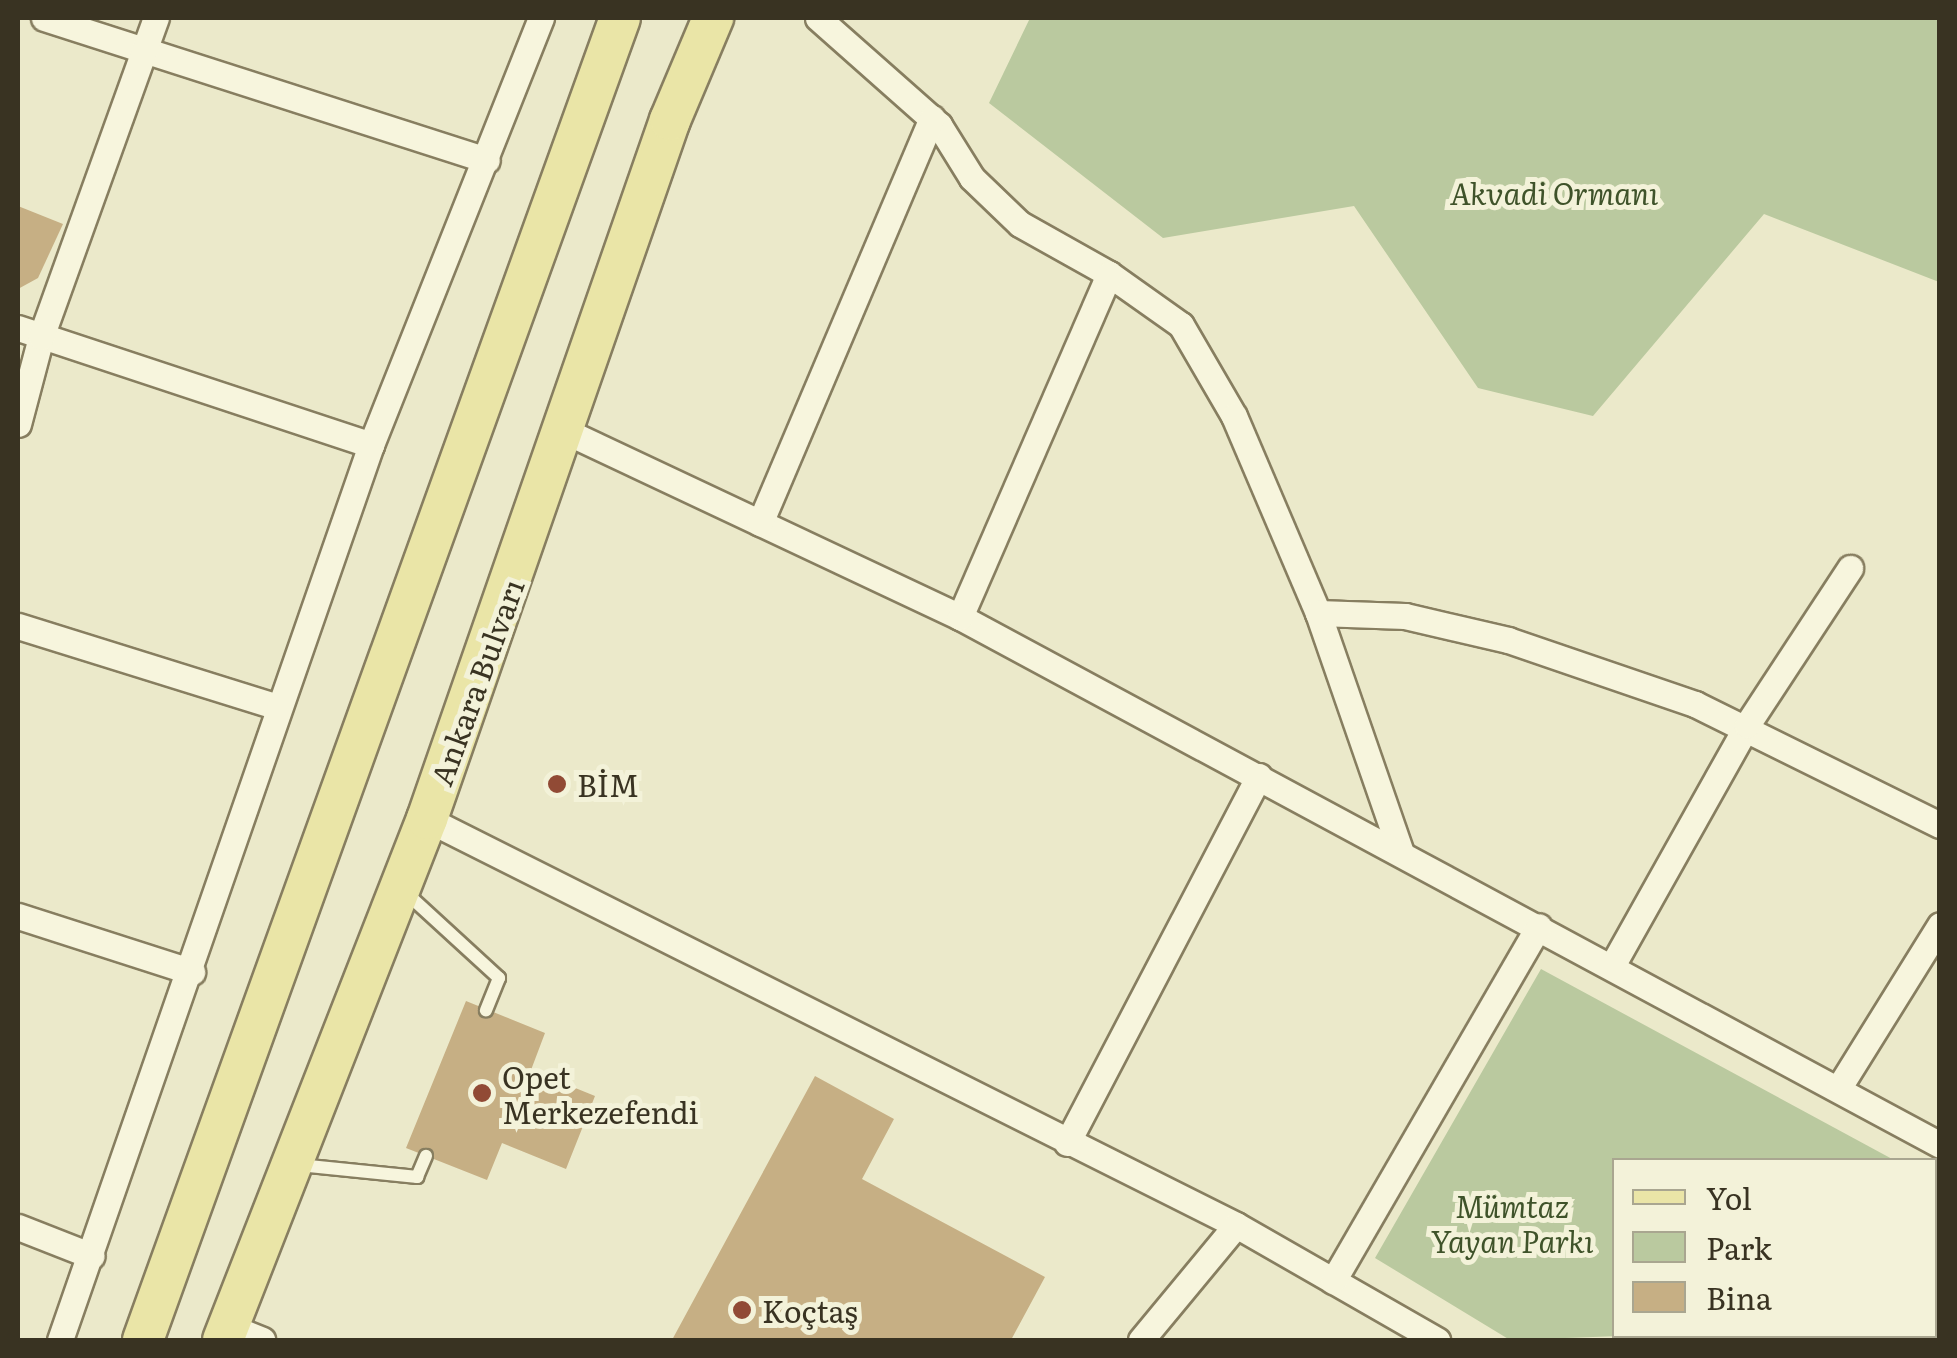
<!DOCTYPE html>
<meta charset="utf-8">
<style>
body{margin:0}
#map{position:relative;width:1957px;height:1358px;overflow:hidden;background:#ebe9ca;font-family:Literata,serif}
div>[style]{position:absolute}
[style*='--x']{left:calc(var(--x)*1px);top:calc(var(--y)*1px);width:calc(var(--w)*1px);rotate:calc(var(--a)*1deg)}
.green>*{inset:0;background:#bac99f}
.building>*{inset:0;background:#c6af84}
.roads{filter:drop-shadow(2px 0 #877e60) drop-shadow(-2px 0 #877e60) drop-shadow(0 2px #877e60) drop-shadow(0 -2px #877e60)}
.service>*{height:12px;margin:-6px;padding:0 6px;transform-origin:6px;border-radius:6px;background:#f7f5dd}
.minor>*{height:25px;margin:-12.5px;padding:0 12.5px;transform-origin:12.5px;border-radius:12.5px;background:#f7f5dd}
.primary>*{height:40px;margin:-20px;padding:0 20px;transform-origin:20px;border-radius:20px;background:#eae5a7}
.dots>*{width:28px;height:28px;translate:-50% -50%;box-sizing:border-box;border:5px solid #f3f2d9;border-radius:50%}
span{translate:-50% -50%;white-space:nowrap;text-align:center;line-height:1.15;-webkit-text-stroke:10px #f3f2d9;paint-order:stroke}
.park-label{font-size:30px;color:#3f532a;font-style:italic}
.street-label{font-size:30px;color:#393322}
.poi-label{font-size:30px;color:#393322}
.left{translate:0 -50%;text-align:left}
.frame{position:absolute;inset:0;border:20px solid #393322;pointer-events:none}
.legend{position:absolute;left:1612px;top:1158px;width:325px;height:180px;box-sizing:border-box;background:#f3f2d9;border:2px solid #a9a690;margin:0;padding:12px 18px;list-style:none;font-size:30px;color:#393322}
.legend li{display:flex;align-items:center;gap:20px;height:50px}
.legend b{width:50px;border:2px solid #a9a690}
</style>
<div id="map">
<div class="green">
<i style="clip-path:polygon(1030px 18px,1939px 18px,1939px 282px,1764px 214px,1593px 416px,1478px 388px,1354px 206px,1163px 238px,989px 103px)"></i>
<i style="clip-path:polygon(1541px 969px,1894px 1160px,1614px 1160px,1614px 1336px,1621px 1336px,1510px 1340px,1375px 1258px)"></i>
<i style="clip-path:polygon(1935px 1183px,1939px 1340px,1642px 1336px,1934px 1336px)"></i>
</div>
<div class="building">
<i style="clip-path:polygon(18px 206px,63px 224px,38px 278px,18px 289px)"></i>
<i style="clip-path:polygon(466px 1001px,545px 1033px,531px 1070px,595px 1096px,566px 1169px,502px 1143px,487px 1180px,406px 1148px)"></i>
<i style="clip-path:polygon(815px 1076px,894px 1119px,862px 1179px,1045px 1277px,1011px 1340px,672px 1340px)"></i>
</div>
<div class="roads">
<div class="service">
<i style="--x:404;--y:891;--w:129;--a:42.5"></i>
<i style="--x:499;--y:978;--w:35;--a:112"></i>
<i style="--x:299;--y:1165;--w:119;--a:5.8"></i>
<i style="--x:417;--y:1177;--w:23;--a:-67"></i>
</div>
<div class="minor">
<i style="--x:44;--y:18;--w:465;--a:17.8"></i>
<i style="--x:818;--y:18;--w:162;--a:41.5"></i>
<i style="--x:939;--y:125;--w:62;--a:58.1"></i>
<i style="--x:972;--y:178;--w:66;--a:43.8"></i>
<i style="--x:1020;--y:224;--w:102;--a:29.3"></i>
<i style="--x:1109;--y:274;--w:88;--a:35.3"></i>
<i style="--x:1181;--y:325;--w:105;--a:59.8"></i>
<i style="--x:1234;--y:416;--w:214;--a:66.9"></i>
<i style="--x:1318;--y:613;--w:251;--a:70.9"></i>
<i style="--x:18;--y:328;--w:372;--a:18.3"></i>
<i style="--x:18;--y:424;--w:90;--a:-75.2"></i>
<i style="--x:41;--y:337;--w:339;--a:-70.2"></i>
<i style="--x:567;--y:432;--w:434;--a:25.2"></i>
<i style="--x:960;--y:617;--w:1113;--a:28.31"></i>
<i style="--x:760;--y:523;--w:440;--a:-67"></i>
<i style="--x:1318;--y:613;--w:87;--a:2"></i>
<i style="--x:1405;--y:616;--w:106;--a:13.1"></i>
<i style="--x:1508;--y:640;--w:198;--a:18.9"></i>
<i style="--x:1695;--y:704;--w:273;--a:26.3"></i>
<i style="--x:960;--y:617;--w:374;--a:-66.5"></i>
<i style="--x:18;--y:626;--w:272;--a:17.3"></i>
<i style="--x:427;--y:819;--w:905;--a:26.65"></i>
<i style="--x:1236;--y:1225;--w:232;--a:29.8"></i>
<i style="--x:18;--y:916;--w:183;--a:17.8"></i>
<i style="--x:1612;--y:966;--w:276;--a:-60.7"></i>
<i style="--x:1747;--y:725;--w:188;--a:-56.7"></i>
<i style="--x:1838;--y:1089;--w:193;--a:-58.1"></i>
<i style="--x:1067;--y:1143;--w:414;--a:-62.4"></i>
<i style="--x:18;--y:1227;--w:79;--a:21.4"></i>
<i style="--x:1333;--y:1281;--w:410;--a:-59.9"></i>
<i style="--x:228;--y:1326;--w:37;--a:22"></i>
<i style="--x:60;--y:1340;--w:947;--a:-70.84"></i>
<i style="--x:371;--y:445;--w:460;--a:-68.3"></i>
<i style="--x:1141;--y:1340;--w:149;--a:-50.4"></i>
</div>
<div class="primary">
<i style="--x:143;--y:1340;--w:1405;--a:-70.16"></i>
<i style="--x:223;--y:1340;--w:560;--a:-68.62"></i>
<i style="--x:427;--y:819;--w:740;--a:-70.83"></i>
<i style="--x:670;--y:120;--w:111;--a:-67.1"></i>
</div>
</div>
<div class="dots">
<i style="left:557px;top:784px;background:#914a35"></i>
<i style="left:482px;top:1093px;background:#914a35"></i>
<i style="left:742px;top:1310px;background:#914a35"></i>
</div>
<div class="park-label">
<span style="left:1554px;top:192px">Akvadi Ormanı</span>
<span style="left:1512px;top:1222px">Mümtaz<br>Yayan Parkı</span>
</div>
<div class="street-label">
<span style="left:476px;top:682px;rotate:-70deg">Ankara Bulvarı</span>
</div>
<div class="poi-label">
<span class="left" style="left:577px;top:784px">BİM</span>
<span class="left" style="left:502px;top:1093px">Opet<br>Merkezefendi</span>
<span class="left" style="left:762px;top:1310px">Koçtaş</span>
</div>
<div class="frame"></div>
<ul class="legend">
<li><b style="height:12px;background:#eae5a7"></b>Yol</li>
<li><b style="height:28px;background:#bac99f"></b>Park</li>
<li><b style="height:28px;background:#c6af84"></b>Bina</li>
</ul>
</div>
